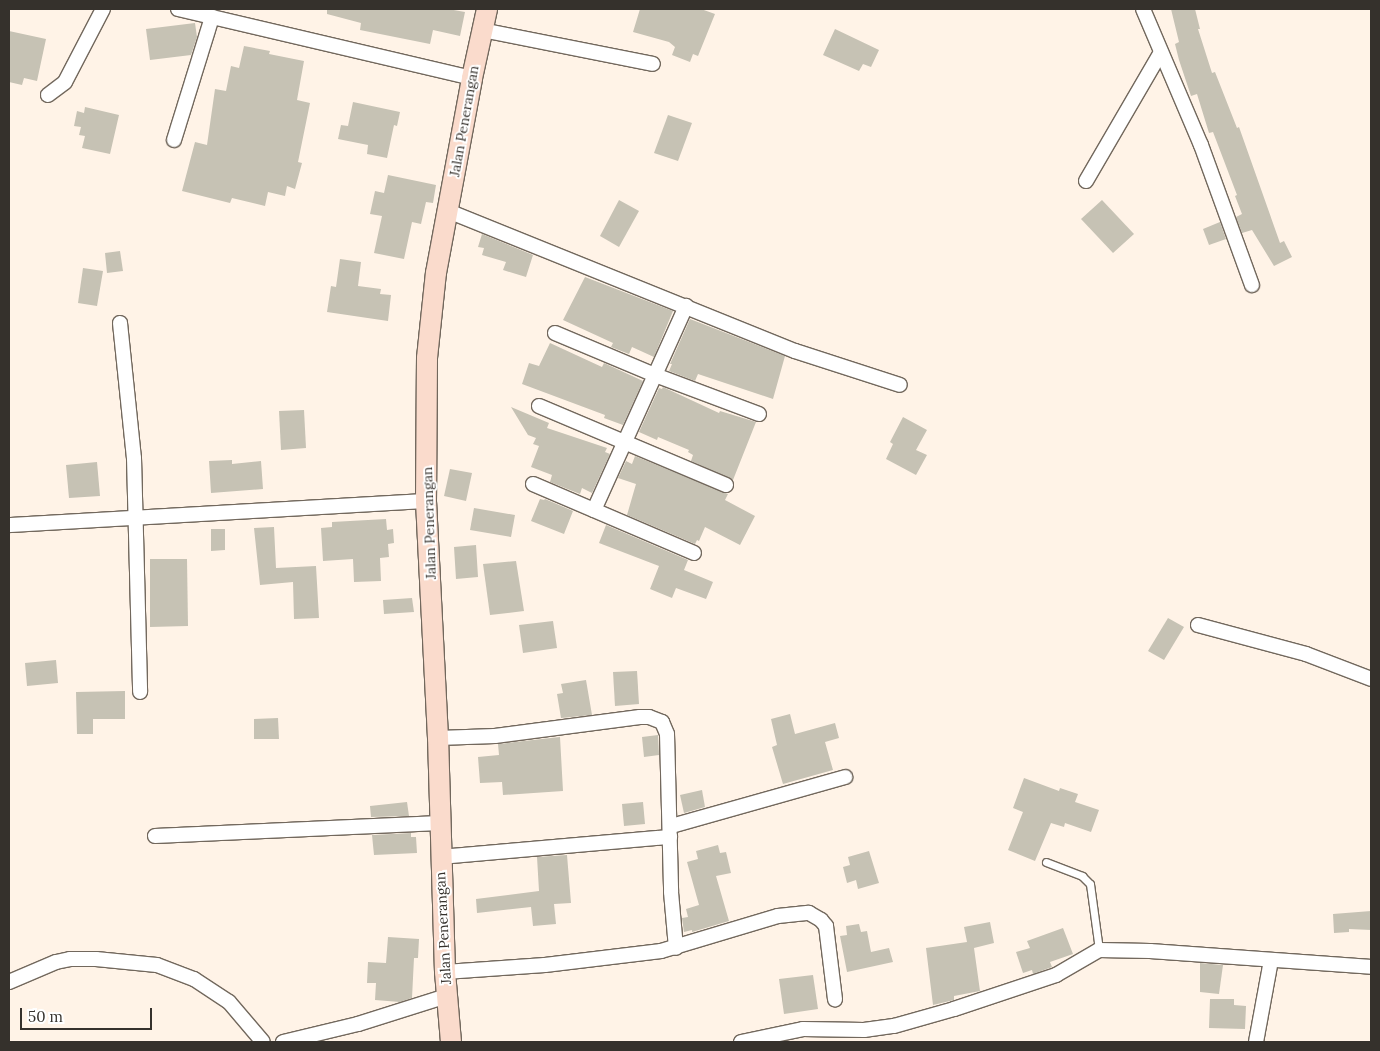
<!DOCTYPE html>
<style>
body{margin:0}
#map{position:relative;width:1380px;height:1051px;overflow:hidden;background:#fff3e7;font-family:Lora,serif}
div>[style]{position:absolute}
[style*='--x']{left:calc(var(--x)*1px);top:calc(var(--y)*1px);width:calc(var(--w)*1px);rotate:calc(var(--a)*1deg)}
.building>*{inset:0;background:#c6c2b4}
.roads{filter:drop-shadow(1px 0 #72685d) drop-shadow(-1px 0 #72685d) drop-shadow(0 1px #72685d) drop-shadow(0 -1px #72685d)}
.lane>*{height:7px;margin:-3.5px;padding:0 3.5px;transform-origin:3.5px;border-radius:3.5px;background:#fff}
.street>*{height:14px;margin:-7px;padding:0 7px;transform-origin:7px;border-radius:7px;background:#fff}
.secondary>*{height:20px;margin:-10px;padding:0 10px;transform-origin:10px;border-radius:10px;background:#fadbcc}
span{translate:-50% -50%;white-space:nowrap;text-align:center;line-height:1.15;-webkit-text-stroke:4px #fff;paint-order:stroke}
.street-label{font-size:14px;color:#35312c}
.frame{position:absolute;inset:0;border:10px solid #35312c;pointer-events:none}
.scale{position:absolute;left:20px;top:1008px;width:132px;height:22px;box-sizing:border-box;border:2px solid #35312c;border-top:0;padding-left:6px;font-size:15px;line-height:18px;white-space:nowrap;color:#35312c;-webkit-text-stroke:4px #fff;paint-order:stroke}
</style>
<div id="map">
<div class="building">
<i style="clip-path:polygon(327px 9px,448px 9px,465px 12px,460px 36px,433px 30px,430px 44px,360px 30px,361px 23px,327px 14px)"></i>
<i style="clip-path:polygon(640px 9px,701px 9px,715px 14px,698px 56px,693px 54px,690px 62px,672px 55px,675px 47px,669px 42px,633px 32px)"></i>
<i style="clip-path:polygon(1171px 9px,1195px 9px,1200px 29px,1198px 29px,1212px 73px,1215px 72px,1237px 128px,1239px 127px,1280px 243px,1284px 241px,1292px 257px,1274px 266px,1252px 230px,1242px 233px,1236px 217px,1242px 214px,1235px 196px,1237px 195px,1213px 132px,1209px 133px,1197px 94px,1191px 96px,1179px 60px,1175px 44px,1179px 42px)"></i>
<i style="clip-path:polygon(195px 23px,197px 37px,191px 55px,150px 60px,146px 29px)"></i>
<i style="clip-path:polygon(835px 29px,879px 50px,871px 67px,863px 64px,859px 71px,823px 55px)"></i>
<i style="clip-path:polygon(9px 31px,46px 39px,37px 81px,24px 78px,22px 85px,9px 82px)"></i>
<i style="clip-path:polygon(244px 46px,270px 51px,269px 54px,304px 61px,297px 100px,310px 103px,298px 162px,302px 163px,295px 189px,287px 186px,285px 196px,268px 192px,265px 206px,232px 198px,230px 203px,182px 191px,195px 142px,207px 145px,215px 89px,226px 91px,231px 66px,239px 68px)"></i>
<i style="clip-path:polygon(353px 102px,400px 112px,397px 126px,394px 125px,387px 158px,367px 154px,368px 145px,338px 139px,341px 125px,348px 126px)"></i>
<i style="clip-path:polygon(85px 107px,119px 115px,110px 154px,82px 148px,85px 136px,79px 135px,81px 127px,74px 126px,77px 111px,84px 113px)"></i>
<i style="clip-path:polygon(668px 115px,692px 123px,678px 161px,654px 153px)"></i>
<i style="clip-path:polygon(388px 175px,436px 185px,433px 203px,426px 202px,421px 224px,412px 222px,404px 259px,374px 253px,382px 216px,370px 214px,375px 191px,384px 193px)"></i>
<i style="clip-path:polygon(619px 200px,639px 211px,619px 247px,600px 236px)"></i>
<i style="clip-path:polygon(1102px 200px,1134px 234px,1113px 253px,1081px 219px)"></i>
<i style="clip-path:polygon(1220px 222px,1226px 239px,1209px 245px,1203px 229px)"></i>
<i style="clip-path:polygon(482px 234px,533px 255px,526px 277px,503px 270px,506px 262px,482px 255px,484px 248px,478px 247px)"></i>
<i style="clip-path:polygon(120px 251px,123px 271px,107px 273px,105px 253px)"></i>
<i style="clip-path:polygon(340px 259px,361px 262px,358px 286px,381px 289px,380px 294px,391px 295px,388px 321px,327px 312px,331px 286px,336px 287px)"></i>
<i style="clip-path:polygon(83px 268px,103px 271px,97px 306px,78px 303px)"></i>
<i style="clip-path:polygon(585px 277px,673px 311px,654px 357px,632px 347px,629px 354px,611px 347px,613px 343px,563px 320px)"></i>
<i style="clip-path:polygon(690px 319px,785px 356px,773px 399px,698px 374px,695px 381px,669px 371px,672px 364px,670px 364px)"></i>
<i style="clip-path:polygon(550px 343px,602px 367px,604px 363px,643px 381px,623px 425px,604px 418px,605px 415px,522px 384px,529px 363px,539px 366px)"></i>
<i style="clip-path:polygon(663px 387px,719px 413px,720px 411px,756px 422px,733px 480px,691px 461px,693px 455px,688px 452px,689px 450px,658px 437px,657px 440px,639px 432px,659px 388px,662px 389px)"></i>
<i style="clip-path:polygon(511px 407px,549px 423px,547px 428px,607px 448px,605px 452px,610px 454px,592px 493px,582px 488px,580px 494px,550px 482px,552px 475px,531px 467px,539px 446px,533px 444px,536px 438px,528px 435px)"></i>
<i style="clip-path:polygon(304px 410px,306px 448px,281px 450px,279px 411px)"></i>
<i style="clip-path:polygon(903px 417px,927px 430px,916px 450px,927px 455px,916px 475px,886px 459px,893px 444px,890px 442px)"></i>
<i style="clip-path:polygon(635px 456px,728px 494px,725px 500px,755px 516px,740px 545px,705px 527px,699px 541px,697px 540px,695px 544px,627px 515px,636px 484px,618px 478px,626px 461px,632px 464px)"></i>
<i style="clip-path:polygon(232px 460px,232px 464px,261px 461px,263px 489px,211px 493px,209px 461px)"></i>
<i style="clip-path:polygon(97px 462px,100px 496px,69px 498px,66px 465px)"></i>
<i style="clip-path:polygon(450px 469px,472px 473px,466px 501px,444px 496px)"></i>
<i style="clip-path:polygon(540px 499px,544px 500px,545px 499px,573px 511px,564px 534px,531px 521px)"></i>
<i style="clip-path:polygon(474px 508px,515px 515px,511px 537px,470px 530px)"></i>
<i style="clip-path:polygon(386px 519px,387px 530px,393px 529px,394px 543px,388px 544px,389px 557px,380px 558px,381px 581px,354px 582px,353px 559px,323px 561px,321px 528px,332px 527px,332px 522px)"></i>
<i style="clip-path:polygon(606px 525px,688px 560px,684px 570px,713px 582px,706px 599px,676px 588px,672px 598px,650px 589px,659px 566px,599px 543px)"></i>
<i style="clip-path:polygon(274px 527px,276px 568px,316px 566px,319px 618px,294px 619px,293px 582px,260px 585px,254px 528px)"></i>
<i style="clip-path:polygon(211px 529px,225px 529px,225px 550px,211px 551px)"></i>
<i style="clip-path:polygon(476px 545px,478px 577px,456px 579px,454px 547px)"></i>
<i style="clip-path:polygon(150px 559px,187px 559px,188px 626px,150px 627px)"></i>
<i style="clip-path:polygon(516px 561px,524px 611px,490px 615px,483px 564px)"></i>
<i style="clip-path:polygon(412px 598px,414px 612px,384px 614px,383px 600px)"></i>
<i style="clip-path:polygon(1168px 618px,1184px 627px,1164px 660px,1148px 651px)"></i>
<i style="clip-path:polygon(553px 621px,557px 648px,523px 653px,519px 625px)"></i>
<i style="clip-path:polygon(56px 660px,58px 683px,27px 686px,25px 663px)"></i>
<i style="clip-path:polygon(637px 671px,639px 704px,615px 706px,613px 672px)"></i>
<i style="clip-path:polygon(586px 680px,592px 715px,561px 718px,557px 694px,563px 693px,561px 684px)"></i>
<i style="clip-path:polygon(125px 691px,125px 719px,93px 719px,93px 734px,77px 734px,76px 692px)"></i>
<i style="clip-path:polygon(790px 714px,795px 734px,835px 723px,839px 738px,825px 742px,833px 770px,783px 784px,772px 747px,777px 745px,771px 719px)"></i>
<i style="clip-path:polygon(278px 718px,279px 739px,254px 739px,254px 719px)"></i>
<i style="clip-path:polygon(658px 735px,659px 755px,644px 757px,642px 737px)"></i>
<i style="clip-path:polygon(560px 737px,563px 791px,503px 795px,502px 782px,480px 783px,478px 757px,499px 755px,498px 744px)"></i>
<i style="clip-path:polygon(1024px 778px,1059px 791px,1060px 788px,1078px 794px,1075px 802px,1099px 810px,1091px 832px,1065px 823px,1064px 827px,1051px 823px,1035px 861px,1008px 850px,1023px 812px,1013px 808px)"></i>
<i style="clip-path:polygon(702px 790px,705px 807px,684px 813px,680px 795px)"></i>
<i style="clip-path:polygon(407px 802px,409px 816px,371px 817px,370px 806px)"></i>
<i style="clip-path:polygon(643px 802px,645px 824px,624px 826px,622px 804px)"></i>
<i style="clip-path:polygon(411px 833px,411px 837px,416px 837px,417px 853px,374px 855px,372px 835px)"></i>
<i style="clip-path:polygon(718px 845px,720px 853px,726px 852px,731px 873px,716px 876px,729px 921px,692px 932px,692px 930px,684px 932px,682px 918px,688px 917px,686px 909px,699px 905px,687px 862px,698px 859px,696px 851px)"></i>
<i style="clip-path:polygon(869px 851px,879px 883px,858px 889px,856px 880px,847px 883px,843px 867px,850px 865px,848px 857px)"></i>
<i style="clip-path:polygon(567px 855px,571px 903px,554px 904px,556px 924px,533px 926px,531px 907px,477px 913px,476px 899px,539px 891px,537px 857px)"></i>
<i style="clip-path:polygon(1371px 911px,1371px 930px,1349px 929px,1349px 932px,1334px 933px,1333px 914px)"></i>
<i style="clip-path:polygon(990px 922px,994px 943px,974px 948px,980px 991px,954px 996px,954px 1000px,933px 1005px,926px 948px,967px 942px,964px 927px)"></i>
<i style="clip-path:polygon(859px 924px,861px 932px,867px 931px,871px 952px,889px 948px,893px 962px,847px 972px,840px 936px,847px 935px,846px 926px)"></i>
<i style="clip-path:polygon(1063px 928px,1073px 954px,1050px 962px,1052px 967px,1033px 974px,1032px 970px,1023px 973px,1016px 952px,1030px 948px,1027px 941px)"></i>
<i style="clip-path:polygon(388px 937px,419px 939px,418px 958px,414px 958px,412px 998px,400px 1002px,375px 1000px,376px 983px,367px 983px,368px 962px,386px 963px)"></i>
<i style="clip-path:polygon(1200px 963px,1223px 965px,1219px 994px,1200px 992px)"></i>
<i style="clip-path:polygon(813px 975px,818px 1009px,784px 1014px,779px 979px)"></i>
<i style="clip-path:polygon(1210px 999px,1234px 999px,1234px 1005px,1246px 1006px,1245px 1029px,1209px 1028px)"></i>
</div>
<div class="roads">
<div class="lane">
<i style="--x:1046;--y:862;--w:39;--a:21"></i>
<i style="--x:1082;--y:876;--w:11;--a:45"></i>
<i style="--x:1090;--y:884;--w:67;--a:82.2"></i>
</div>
<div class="street">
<i style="--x:178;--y:9;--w:302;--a:13.2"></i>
<i style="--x:1143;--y:9;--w:148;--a:66.9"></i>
<i style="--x:1201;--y:145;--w:149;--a:70"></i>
<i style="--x:482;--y:30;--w:174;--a:11.2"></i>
<i style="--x:48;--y:95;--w:21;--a:-37"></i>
<i style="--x:65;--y:82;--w:82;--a:-62.5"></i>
<i style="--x:174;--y:140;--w:129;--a:-72.8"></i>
<i style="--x:1086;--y:181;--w:149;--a:-59.8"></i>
<i style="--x:448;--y:211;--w:374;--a:22"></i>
<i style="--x:795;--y:351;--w:110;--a:17.9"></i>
<i style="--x:120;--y:323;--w:136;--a:84.1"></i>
<i style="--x:134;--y:458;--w:234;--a:88.5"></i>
<i style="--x:555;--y:333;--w:108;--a:22.8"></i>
<i style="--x:655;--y:375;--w:111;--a:20.6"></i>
<i style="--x:539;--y:406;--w:203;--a:22.9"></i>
<i style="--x:533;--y:484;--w:175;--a:23.2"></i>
<i style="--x:594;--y:510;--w:224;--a:-65.7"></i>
<i style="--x:9;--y:525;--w:418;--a:-3.3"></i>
<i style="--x:1198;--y:625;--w:112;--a:15"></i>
<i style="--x:1306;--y:654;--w:70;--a:21"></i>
<i style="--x:438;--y:738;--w:57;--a:-2"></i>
<i style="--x:495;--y:736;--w:146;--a:-7.5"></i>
<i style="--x:640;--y:717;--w:9;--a:0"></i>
<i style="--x:649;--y:717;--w:14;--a:21"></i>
<i style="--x:662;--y:722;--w:13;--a:67"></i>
<i style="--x:667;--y:734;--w:158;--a:88.5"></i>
<i style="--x:671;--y:892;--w:56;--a:84.9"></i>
<i style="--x:671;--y:826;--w:181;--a:-15.7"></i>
<i style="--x:155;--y:836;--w:285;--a:-2.6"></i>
<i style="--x:440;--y:857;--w:231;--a:-5"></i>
<i style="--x:445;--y:972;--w:100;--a:-4"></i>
<i style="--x:545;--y:965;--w:117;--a:-6.9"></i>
<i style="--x:661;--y:951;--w:122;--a:-16.7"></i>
<i style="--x:778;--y:916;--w:31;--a:-6"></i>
<i style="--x:809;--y:913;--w:14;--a:30"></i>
<i style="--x:821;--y:920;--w:8;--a:50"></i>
<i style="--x:826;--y:926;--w:74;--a:83"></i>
<i style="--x:9;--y:982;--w:51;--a:-23.1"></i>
<i style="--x:56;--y:962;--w:14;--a:-12"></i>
<i style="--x:70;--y:959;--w:26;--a:0"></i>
<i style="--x:96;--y:959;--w:61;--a:5.6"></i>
<i style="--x:157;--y:965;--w:40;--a:21"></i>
<i style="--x:194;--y:979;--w:42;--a:33.3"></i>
<i style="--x:229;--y:1002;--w:52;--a:49.6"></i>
<i style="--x:283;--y:1042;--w:77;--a:-13.5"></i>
<i style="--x:358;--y:1024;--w:93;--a:-17.5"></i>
<i style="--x:741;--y:1042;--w:63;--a:-11.8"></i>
<i style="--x:803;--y:1029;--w:61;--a:0.9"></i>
<i style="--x:864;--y:1030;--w:30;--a:-8"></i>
<i style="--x:894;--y:1026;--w:62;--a:-15.8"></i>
<i style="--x:954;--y:1009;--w:108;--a:-18.4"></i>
<i style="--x:1056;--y:975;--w:50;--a:-30.2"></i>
<i style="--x:1099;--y:950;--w:51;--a:1.1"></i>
<i style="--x:1150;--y:951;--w:222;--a:4.1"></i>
<i style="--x:1256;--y:1042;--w:83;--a:-79.6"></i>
</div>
<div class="secondary">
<i style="--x:451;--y:1042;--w:70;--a:-94.9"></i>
<i style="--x:445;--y:972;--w:234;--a:-91.7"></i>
<i style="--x:438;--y:738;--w:237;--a:-92.9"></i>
<i style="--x:426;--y:501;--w:143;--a:-89.6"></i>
<i style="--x:427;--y:358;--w:85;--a:-84"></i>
<i style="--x:436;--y:273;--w:198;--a:-79.5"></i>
<i style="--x:472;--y:78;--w:71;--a:-77.7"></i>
</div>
</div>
<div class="street-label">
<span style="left:464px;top:121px;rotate:-80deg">Jalan Penerangan</span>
<span style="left:429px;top:523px;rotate:-92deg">Jalan Penerangan</span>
<span style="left:443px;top:928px;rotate:-93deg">Jalan Penerangan</span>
</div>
<div class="frame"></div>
<div class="scale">50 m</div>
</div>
